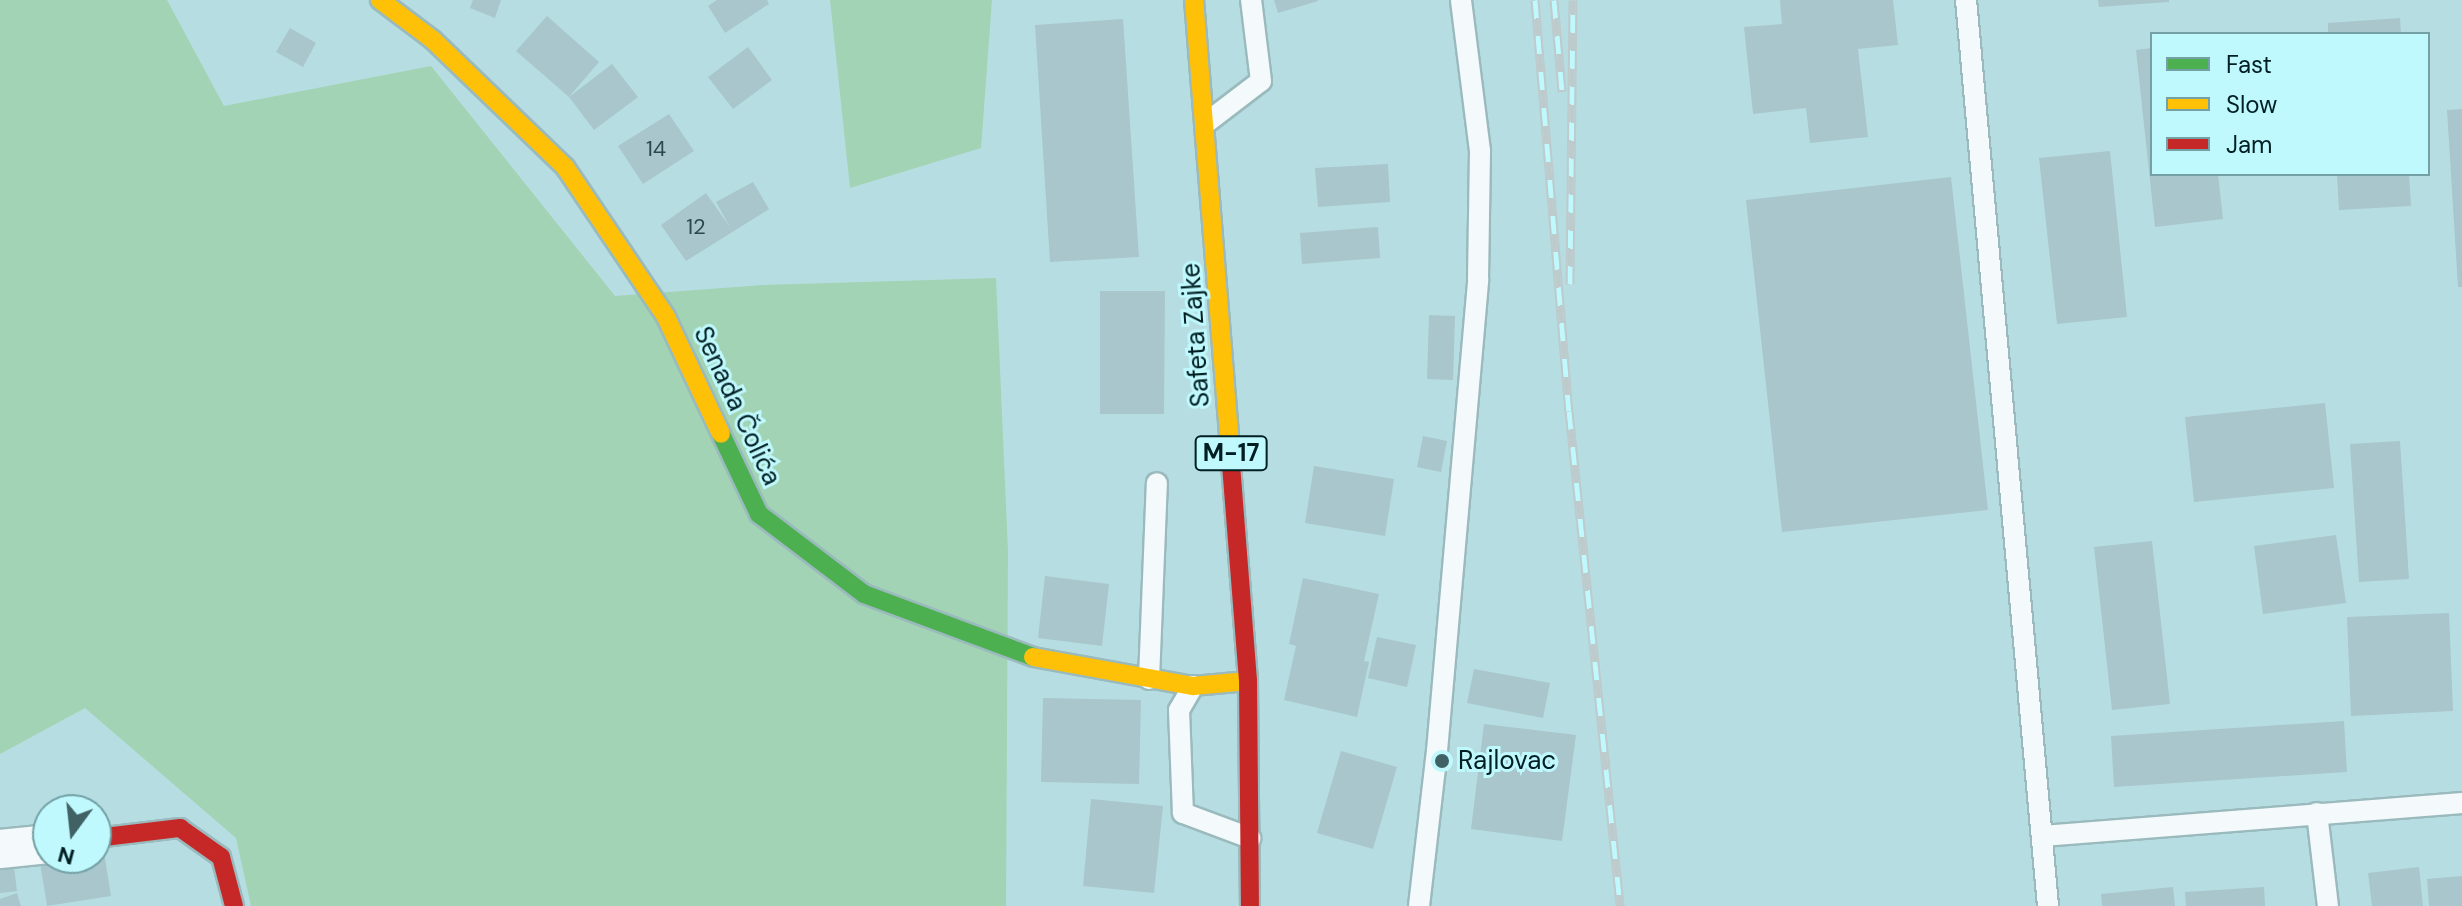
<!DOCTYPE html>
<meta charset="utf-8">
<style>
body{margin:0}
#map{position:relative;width:2462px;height:906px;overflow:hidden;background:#b6dee2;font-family:"DM Sans",sans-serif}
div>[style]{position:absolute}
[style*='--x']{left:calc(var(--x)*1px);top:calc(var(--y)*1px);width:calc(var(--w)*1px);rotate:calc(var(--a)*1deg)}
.green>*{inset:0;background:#a2d3b4}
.building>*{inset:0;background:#a8c6cc}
.roads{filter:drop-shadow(2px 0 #9ababd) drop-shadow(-2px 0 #9ababd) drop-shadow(0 2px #9ababd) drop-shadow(0 -2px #9ababd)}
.lane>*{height:20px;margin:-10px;padding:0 10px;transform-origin:10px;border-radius:10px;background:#f4fafb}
.street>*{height:38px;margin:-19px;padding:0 19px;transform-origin:19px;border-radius:19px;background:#f4fafb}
.fast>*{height:18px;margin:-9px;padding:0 9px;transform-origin:9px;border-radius:9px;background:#4caf50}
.slow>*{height:18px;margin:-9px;padding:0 9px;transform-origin:9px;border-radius:9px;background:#ffc107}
.jam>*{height:18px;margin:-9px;padding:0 9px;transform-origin:9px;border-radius:9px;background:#c62828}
.rail>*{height:9px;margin-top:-4.5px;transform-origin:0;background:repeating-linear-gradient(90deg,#bff8fd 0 18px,#becbcd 0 36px);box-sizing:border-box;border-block:2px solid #becbcd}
.dots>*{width:22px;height:22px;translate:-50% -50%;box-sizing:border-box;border:4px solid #bff8fd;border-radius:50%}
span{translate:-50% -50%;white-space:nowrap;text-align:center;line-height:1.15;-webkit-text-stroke:6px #bff8fd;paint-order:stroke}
.number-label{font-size:22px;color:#2b494c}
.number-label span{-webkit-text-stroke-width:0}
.shield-label span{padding:2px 6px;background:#bff8fd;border:2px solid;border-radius:6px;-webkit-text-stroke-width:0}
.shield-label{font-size:24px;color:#011f22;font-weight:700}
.street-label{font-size:26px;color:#011f22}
.poi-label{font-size:26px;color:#011f22}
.left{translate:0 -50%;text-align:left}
.legend{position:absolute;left:2150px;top:32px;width:280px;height:144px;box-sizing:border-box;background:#bff8fd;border:2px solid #73a1a5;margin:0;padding:10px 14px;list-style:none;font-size:24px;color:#011f22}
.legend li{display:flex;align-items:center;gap:16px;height:40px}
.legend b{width:40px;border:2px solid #73a1a5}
.north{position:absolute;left:32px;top:794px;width:80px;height:80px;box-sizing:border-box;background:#bff8fd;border:2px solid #73a1a5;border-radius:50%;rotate:195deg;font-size:22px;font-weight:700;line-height:32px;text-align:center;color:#011f22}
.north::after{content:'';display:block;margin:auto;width:28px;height:36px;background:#406265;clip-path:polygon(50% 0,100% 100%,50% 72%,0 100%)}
</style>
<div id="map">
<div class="green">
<i style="clip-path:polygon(0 0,167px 0,224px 106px,431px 66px,615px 296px,763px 285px,996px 278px,1008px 551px,1006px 906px,251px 906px,236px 838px,85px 708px,0 754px)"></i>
<i style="clip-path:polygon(830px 0,992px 0,981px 148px,850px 188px)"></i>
</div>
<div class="building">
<i style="clip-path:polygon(473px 0,501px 0,495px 18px,470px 8px)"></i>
<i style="clip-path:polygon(717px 0,767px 0,769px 4px,725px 33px,708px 6px)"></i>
<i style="clip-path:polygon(1274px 0,1318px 0,1318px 1px,1278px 13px)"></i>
<i style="clip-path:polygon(1780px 0,1893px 0,1898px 45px,1858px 49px,1868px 137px,1810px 143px,1806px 108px,1753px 114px,1744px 27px,1782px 24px)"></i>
<i style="clip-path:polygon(2098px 0,2169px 0,2169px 2px,2099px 7px)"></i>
<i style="clip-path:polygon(547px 16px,599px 62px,569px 97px,516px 51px)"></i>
<i style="clip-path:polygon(2400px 18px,2401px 34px,2328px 34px,2328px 23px)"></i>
<i style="clip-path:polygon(1123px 19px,1139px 257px,1050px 262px,1035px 25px)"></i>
<i style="clip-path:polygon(290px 28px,316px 43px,303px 67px,276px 52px)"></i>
<i style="clip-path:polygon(748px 47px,772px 80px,733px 109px,708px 77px)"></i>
<i style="clip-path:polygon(2152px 48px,2152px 174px,2218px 174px,2223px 219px,2155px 227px,2136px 50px)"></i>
<i style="clip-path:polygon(612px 64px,638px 97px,594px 130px,569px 97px)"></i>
<i style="clip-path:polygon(2462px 109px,2462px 287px,2458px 287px,2447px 110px)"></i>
<i style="clip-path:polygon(669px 114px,694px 151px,643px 184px,618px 146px)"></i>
<i style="clip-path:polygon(2110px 151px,2127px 317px,2057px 324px,2039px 158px)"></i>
<i style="clip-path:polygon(1388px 164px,1390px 202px,1318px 207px,1315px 168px)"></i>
<i style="clip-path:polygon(2337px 174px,2409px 174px,2411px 206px,2339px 210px)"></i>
<i style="clip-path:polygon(1951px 177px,1988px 510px,1782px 532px,1746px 200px)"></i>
<i style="clip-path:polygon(753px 182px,769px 209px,686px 261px,661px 225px,706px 193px,730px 227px,716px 202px)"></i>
<i style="clip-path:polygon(1378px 227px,1380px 258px,1302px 264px,1300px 233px)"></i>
<i style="clip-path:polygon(1100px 291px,1165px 291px,1164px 414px,1100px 414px)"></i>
<i style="clip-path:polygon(1429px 315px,1455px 316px,1453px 380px,1427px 379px)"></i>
<i style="clip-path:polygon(2325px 403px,2334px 488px,2194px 502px,2185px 417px)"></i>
<i style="clip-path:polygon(1423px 436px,1447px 441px,1441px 472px,1417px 467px)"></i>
<i style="clip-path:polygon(2400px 441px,2409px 579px,2359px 582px,2350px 444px)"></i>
<i style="clip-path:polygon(1314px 466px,1394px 479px,1385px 536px,1305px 523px)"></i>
<i style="clip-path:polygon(2336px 535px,2346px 603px,2263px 614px,2254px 546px)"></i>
<i style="clip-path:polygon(2152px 541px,2170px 704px,2112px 710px,2094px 547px)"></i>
<i style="clip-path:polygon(1045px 576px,1109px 584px,1102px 646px,1038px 638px)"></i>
<i style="clip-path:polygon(1303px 578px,1379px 594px,1364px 661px,1369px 662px,1357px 717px,1284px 700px,1296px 646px,1289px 644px)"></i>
<i style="clip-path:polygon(2449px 613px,2453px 711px,2351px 716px,2347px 617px)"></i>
<i style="clip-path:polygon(1377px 637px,1416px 645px,1407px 687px,1368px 678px)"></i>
<i style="clip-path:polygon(1474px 669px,1550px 683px,1543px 718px,1467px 703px)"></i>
<i style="clip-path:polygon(1043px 698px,1141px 700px,1139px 784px,1041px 782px)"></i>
<i style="clip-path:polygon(2344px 721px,2347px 772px,2114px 787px,2111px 736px)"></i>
<i style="clip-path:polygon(1484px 724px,1576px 735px,1562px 841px,1471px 829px)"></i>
<i style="clip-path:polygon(1341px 751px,1397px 767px,1373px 849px,1317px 833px)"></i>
<i style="clip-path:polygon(1091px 799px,1163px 806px,1154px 893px,1083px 886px)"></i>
<i style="clip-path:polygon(102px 840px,111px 896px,47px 906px,38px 850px,48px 858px,96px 858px)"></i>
<i style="clip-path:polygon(12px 850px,17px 891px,0 893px,0 851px)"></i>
<i style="clip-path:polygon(2419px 867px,2423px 906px,2372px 906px,2368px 873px)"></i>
<i style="clip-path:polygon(2462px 876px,2462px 906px,2429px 906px,2427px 879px)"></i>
<i style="clip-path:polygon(2173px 887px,2175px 906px,2102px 906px,2101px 894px)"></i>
<i style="clip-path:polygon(2264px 887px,2265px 906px,2186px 906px,2185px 892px)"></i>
<i style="clip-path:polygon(17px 893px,21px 906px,0 906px,0 899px)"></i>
</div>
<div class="roads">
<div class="lane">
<i style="--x:1966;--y:0;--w:910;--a:84.83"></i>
<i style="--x:1206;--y:123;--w:69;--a:-37.4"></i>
<i style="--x:1261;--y:81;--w:82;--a:-97"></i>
<i style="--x:1149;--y:679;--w:196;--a:-87.7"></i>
<i style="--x:1193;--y:686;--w:28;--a:120"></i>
<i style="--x:1179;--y:710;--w:103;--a:87.8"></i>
<i style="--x:1183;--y:813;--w:72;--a:20.5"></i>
<i style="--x:2317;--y:813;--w:94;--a:83.3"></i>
<i style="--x:2043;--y:836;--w:420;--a:-4.5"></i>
<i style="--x:1419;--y:906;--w:156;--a:-83.4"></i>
<i style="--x:1437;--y:751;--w:474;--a:-85"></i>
<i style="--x:1478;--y:279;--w:128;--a:-89.1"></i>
<i style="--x:1480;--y:151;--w:152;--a:-97.2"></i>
</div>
<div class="street">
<i style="--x:0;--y:849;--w:48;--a:-5.9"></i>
</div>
<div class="fast">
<i style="--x:721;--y:434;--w:89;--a:64.6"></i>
<i style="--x:759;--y:514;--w:132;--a:37.3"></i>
<i style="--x:864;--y:594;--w:180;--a:20.4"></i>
</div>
<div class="slow">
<i style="--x:380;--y:0;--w:66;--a:37"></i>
<i style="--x:433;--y:40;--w:183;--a:43.9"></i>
<i style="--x:565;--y:167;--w:181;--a:56"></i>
<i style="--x:666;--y:317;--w:129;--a:64.8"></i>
<i style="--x:1194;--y:0;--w:453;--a:85.4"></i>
<i style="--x:1033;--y:657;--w:163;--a:10.3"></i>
<i style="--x:1193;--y:686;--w:55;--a:-5.2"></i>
</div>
<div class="jam">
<i style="--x:1230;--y:452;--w:230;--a:85.5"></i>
<i style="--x:1248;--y:681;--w:225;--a:89.5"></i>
<i style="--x:96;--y:838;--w:85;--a:-6.8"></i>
<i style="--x:180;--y:828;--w:50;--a:35.3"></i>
<i style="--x:221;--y:857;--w:51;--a:75.1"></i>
</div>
</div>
<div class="rail">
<i style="--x:1535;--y:0;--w:412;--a:85.3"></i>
<i style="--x:1569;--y:411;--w:498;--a:84.1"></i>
<i style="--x:1554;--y:0;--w:92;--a:85"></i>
<i style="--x:1570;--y:284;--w:284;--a:-89.4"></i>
</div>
<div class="dots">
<i style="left:1442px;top:761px;background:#406265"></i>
</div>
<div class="number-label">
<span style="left:656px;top:149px">14</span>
<span style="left:696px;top:227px">12</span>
</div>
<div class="shield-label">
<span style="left:1231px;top:453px">M-17</span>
</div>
<div class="street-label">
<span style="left:1196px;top:335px;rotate:-94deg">Safeta Zajke</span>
<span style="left:737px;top:406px;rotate:65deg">Senada Čolića</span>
</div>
<div class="poi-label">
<span class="left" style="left:1458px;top:761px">Rajlovac</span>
</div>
<ul class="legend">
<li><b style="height:10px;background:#4caf50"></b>Fast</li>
<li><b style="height:10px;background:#ffc107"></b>Slow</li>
<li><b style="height:10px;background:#c62828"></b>Jam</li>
</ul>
<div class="north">N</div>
</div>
